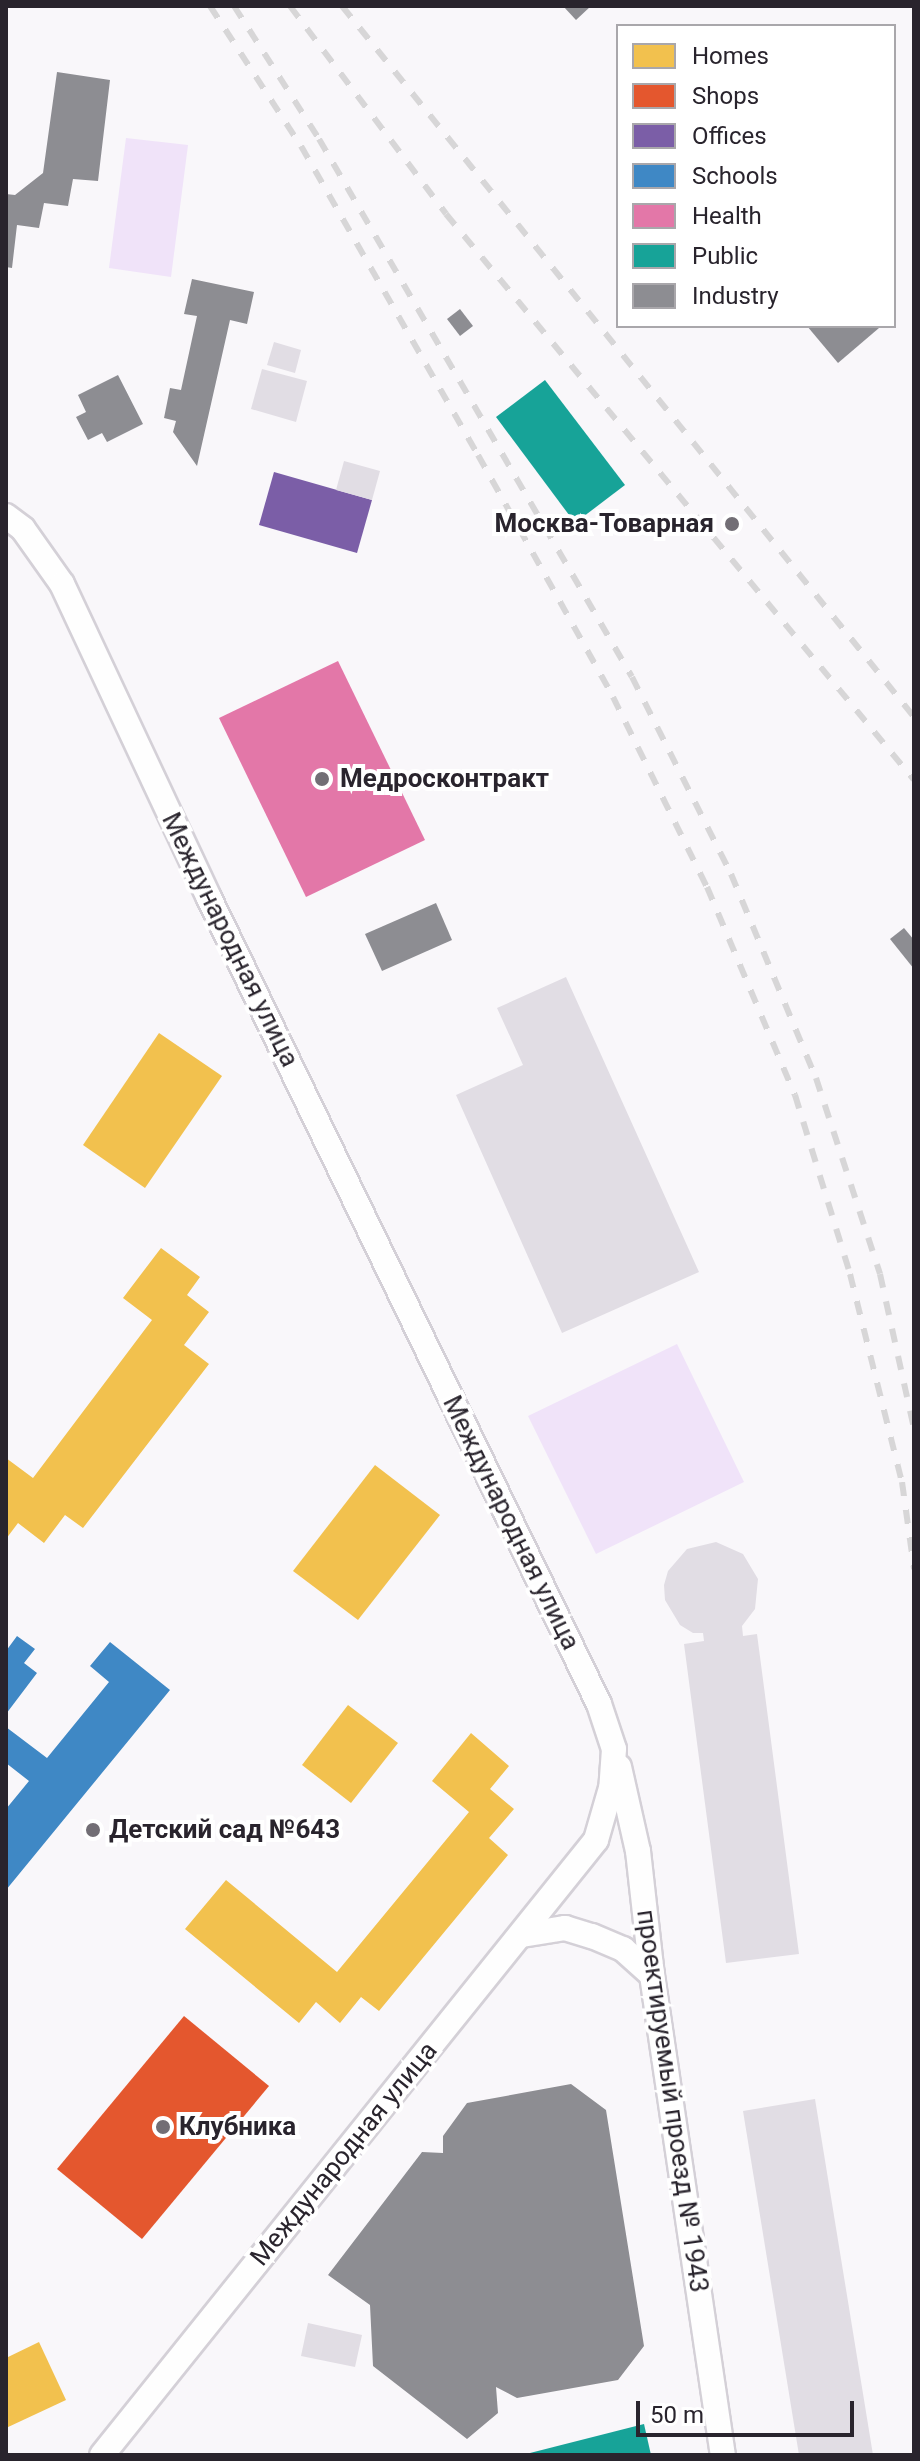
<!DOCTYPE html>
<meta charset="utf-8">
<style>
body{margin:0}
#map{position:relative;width:920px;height:2461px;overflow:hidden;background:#f9f7fa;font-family:Roboto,sans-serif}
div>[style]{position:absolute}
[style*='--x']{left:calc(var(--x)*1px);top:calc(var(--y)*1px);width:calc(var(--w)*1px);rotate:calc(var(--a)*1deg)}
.green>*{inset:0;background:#f0e3f9}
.homes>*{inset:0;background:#f2c14e}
.shops>*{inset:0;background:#e4572e}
.offices>*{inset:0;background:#7b5ea7}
.schools>*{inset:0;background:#3f88c5}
.health>*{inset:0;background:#e377a8}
.public>*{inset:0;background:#17a398}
.industry>*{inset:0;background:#8d8d92}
.building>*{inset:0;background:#e1dde4}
.roads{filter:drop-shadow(2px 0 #d4d0d7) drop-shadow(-2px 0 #d4d0d7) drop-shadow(0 2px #d4d0d7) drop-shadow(0 -2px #d4d0d7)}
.minor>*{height:24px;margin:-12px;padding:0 12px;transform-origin:12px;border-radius:12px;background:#fefefe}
.rail>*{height:6px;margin-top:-3px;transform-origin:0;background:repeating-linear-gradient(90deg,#d7d6d7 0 14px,transparent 0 28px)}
.dots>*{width:22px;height:22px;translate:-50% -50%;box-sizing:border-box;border:4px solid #fff;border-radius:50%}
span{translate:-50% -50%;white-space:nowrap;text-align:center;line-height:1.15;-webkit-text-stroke:8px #fff;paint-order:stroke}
.poi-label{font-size:26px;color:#29242d;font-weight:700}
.right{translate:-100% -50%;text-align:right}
.left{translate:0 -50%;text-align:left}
.street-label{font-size:26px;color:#29242d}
.frame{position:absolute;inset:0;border:8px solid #29242d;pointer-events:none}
.legend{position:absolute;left:616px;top:24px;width:280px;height:304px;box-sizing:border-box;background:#fff;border:2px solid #a9a7ab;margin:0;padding:10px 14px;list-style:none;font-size:24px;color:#29242d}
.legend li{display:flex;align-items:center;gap:16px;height:40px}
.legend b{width:40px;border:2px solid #a9a7ab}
.scale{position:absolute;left:636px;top:2401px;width:218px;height:36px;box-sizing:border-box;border:4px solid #29242d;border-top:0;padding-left:10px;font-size:24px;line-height:28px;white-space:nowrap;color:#29242d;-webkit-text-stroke:6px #fff;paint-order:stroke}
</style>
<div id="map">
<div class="green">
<i style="clip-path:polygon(126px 138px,188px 145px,171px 277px,109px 268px)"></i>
<i style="clip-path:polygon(677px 1344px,744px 1482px,596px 1554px,528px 1416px)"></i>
</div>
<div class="homes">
<i style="clip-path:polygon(159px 1033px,222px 1076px,145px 1188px,83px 1145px)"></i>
<i style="clip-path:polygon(161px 1248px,200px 1277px,187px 1295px,209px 1312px,184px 1345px,209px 1364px,83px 1528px,65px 1515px,44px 1543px,18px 1523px,6px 1539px,6px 1458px,33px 1478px,152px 1320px,123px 1298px)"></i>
<i style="clip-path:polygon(375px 1465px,440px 1515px,358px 1620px,293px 1571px)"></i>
<i style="clip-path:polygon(348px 1705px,398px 1743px,351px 1803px,302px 1765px)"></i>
<i style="clip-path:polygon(471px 1733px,509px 1766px,490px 1789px,514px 1809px,489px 1838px,508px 1855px,379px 2011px,361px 1997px,340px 2023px,316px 2002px,299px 2023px,185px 1929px,226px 1880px,337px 1972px,469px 1812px,432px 1781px)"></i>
<i style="clip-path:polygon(39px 2342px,66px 2400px,6px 2428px,6px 2358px)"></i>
</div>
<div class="shops">
<i style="clip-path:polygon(184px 2016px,269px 2086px,142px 2239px,57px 2169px)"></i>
</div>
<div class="offices">
<i style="clip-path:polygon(274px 472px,372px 500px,357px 553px,259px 525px)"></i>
</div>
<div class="schools">
<i style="clip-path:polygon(17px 1636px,35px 1649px,24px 1663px,37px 1673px,6px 1714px,6px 1651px)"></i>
<i style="clip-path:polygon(110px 1642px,170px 1690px,6px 1890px,6px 1809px,29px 1781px,6px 1763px,6px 1727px,47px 1758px,109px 1682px,90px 1666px)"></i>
</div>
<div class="health">
<i style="clip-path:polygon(338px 661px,425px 840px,306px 897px,219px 718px)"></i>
</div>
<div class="public">
<i style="clip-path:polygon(545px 380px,625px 485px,575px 523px,496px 417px)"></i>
<i style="clip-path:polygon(644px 2424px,651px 2455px,526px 2455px,526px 2454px)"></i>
</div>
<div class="industry">
<i style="clip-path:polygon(563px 6px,591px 6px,576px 20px)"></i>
<i style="clip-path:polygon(57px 72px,110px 80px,98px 181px,73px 179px,68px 206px,44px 203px,39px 228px,17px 225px,12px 268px,6px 267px,6px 194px,15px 195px,43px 173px)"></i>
<i style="clip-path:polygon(192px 279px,254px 292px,247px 324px,230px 320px,197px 466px,173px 432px,176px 421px,164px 418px,170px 388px,181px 390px,197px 316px,184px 314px)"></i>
<i style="clip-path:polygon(460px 309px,473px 326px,460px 336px,447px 319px)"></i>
<i style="clip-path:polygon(807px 326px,878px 326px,879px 328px,838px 363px)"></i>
<i style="clip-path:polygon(118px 375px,143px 424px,107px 442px,102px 433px,88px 440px,76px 417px,86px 412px,78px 395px)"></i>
<i style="clip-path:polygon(436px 903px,452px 940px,382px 971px,365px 934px)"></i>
<i style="clip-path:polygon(904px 928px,914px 940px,914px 969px,890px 939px)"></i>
<i style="clip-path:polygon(571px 2084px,606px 2110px,644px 2346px,618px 2380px,517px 2398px,496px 2387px,498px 2413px,467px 2439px,373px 2366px,370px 2305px,328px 2275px,422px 2152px,443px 2153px,443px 2136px,467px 2103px)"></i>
</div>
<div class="building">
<i style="clip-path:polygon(274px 342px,301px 350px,295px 373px,267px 365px)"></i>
<i style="clip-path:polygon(262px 369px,307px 381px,296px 422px,251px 409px)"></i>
<i style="clip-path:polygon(344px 461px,380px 471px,372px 500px,336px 490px)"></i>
<i style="clip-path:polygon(566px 977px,699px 1272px,562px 1333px,456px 1095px,523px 1065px,497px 1008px)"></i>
<i style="clip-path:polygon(716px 1542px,743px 1554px,758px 1579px,755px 1609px,742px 1626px,743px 1636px,757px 1634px,799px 1954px,726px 1963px,684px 1644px,704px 1641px,703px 1633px,693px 1633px,680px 1625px,665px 1600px,664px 1585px,668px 1571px,687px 1549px)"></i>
<i style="clip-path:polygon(815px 2099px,873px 2455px,799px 2455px,743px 2111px)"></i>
<i style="clip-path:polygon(308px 2323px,362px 2335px,355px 2367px,301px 2356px)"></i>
</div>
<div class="roads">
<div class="minor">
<i style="--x:6;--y:516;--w:21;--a:37"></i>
<i style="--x:23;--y:529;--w:67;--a:54.7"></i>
<i style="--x:62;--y:584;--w:347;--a:64.9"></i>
<i style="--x:209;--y:898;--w:895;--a:64.18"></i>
<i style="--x:599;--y:1704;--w:47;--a:71.6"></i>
<i style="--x:614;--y:1749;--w:39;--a:94"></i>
<i style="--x:611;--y:1788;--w:54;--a:106.1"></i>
<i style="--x:596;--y:1840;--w:789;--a:128.77"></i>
<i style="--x:619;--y:1767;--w:86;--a:77.3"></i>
<i style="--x:638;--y:1851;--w:125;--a:83.6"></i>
<i style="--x:652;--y:1975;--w:485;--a:81.6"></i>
<i style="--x:522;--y:1935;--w:44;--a:-9.2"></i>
<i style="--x:565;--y:1928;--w:28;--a:17"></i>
<i style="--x:592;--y:1936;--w:34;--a:23"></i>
<i style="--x:623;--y:1949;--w:39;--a:42"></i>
</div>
</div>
<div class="rail">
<i style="--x:210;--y:6;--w:167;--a:57"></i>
<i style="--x:301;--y:146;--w:356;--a:60.2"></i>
<i style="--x:478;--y:455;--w:277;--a:60.8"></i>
<i style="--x:613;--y:697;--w:212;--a:63.7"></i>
<i style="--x:707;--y:887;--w:226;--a:67.1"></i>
<i style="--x:795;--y:1095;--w:187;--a:72.9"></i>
<i style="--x:850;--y:1274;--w:214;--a:76"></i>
<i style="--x:902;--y:1482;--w:88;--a:82.1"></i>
<i style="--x:234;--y:6;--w:158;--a:57.4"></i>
<i style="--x:319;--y:139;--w:622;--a:59.81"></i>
<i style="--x:632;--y:677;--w:220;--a:63.3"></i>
<i style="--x:731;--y:874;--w:221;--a:67.4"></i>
<i style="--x:816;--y:1078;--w:206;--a:71.9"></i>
<i style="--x:880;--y:1274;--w:159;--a:77.6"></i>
<i style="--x:290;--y:6;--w:260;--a:53.1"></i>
<i style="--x:446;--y:214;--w:734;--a:50.41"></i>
<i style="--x:342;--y:6;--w:913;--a:51.18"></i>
</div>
<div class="dots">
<i style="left:732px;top:524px;background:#726e75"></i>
<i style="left:322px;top:779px;background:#726e75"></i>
<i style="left:93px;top:1830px;background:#726e75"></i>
<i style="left:163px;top:2127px;background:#726e75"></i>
</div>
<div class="poi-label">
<span class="right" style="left:714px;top:524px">Москва-Товарная</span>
<span class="left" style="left:340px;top:779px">Медросконтракт</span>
<span class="left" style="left:109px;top:1830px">Детский сад №643</span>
<span class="left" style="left:179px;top:2127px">Клубника</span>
</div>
<div class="street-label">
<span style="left:230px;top:940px;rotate:64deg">Международная улица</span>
<span style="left:511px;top:1523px;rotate:64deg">Международная улица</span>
<span style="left:672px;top:2101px;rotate:82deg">проектируемый проезд № 1943</span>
<span style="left:344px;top:2154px;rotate:-51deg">Международная улица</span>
</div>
<div class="frame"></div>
<ul class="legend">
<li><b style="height:22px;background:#f2c14e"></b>Homes</li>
<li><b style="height:22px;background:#e4572e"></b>Shops</li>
<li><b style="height:22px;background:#7b5ea7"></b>Offices</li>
<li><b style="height:22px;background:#3f88c5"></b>Schools</li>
<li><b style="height:22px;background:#e377a8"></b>Health</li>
<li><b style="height:22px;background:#17a398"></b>Public</li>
<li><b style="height:22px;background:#8d8d92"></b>Industry</li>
</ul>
<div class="scale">50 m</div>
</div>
